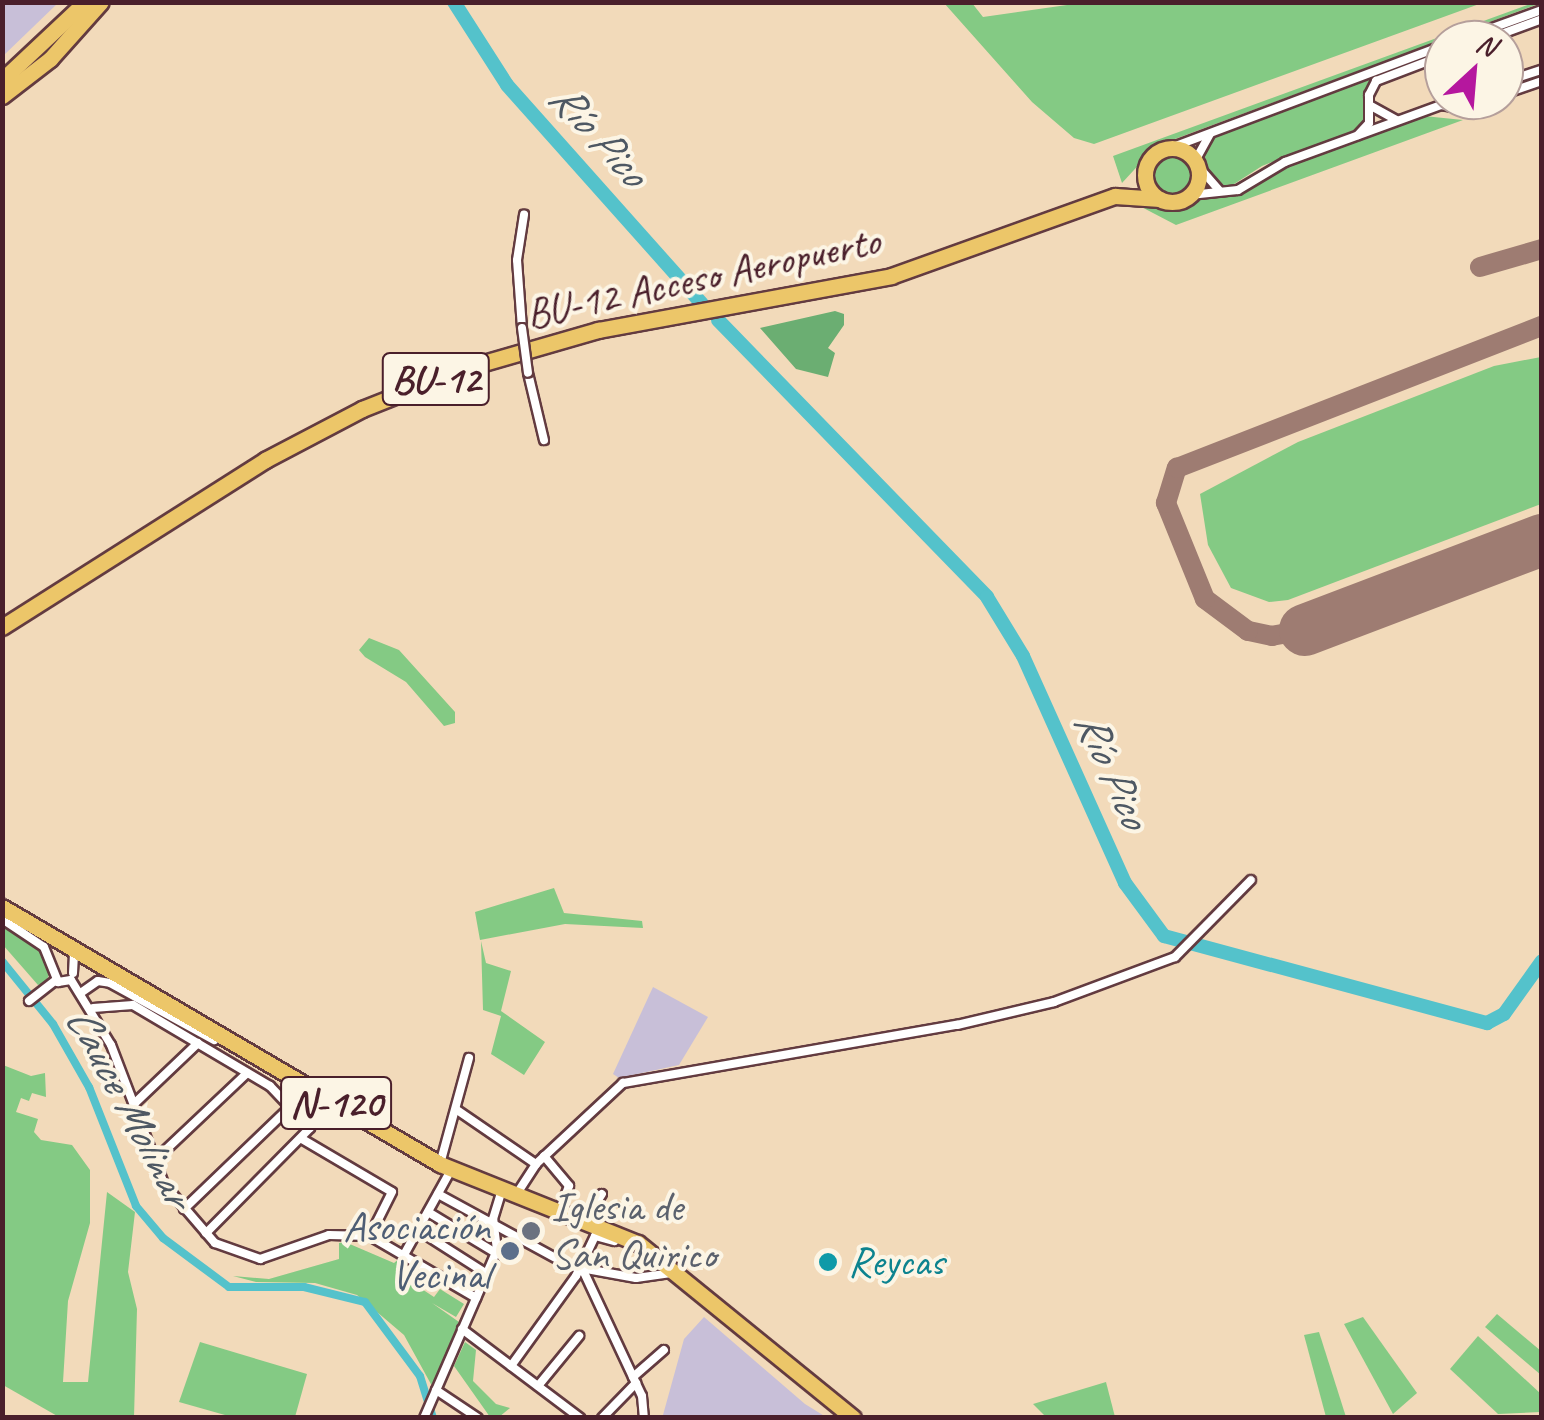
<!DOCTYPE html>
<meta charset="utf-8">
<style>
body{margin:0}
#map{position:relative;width:1544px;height:1420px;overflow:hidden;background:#f2daba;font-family:Caveat,sans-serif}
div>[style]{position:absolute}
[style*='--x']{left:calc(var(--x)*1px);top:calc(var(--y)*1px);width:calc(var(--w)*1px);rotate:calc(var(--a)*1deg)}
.industrial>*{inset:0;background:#c8bfd8}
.green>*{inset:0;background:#84ca84}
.round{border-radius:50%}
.forest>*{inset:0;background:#6bae72}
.canal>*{height:8px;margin:-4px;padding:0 4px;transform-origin:4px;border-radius:4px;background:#54c2cb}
.river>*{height:14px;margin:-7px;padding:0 7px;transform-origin:7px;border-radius:7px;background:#54c2cb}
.taxiway>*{height:20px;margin:-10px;padding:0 10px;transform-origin:10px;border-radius:10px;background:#9e7c72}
.runway>*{height:52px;margin:-26px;padding:0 26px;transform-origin:26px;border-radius:26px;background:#9e7c72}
.roads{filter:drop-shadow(2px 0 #633b40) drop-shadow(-2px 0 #633b40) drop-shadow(0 2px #633b40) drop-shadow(0 -2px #633b40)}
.street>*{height:8px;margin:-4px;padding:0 4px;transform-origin:4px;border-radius:4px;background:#fff}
.highway>*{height:15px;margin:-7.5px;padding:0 7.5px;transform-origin:7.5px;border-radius:7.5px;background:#ecc669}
.highway>.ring{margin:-7.5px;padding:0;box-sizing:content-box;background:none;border:15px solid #ecc669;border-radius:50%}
.bridges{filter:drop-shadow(2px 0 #633b40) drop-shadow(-2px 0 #633b40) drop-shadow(0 2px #633b40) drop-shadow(0 -2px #633b40)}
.street-bridge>*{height:8px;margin:-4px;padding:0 4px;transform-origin:4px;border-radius:4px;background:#fff}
.dots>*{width:28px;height:28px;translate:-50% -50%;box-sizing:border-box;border:5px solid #fcf5e5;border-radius:50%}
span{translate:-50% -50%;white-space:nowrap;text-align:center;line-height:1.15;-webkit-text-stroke:8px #fcf5e5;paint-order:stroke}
.shield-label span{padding:2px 8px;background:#fcf5e5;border:2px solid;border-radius:8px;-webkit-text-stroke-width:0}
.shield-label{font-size:40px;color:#4a1f2b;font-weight:700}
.street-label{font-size:42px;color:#4a1f2b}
.worship-label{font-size:42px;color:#5b616d}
.left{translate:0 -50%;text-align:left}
.service-label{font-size:42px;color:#4e5e75}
.right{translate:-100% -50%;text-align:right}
.culture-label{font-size:42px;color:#0d838f}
.water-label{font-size:45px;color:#4e5863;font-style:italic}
.frame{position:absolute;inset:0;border:5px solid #4a1f2b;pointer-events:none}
.north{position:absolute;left:1424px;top:20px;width:100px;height:100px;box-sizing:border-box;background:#fcf5e5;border:2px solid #b59f9b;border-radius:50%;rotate:26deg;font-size:28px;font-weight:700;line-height:40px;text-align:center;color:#4a1f2b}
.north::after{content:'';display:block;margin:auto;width:35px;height:45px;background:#b5179e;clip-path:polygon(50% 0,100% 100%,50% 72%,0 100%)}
</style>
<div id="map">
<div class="industrial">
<i style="clip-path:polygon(3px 2px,58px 2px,58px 3px,3px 56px)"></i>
<i style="clip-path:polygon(653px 987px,708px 1017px,679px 1065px,619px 1078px,613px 1074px)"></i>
<i style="clip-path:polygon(704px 1317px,805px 1404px,826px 1417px,655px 1418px,663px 1415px,684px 1339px)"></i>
</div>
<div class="green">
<i style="clip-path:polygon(1088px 2px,1482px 2px,1482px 3px,1094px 144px,1074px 138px,1032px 102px,944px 3px,972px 3px,983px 17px)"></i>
<i style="clip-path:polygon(1533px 3px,1541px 3px,1156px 146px,1122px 183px,1113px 156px)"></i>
<i style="clip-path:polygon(1444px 50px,1369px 83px,1363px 98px,1368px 116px,1357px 129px,1262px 166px,1231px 186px,1218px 186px,1204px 174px,1200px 150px,1215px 133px)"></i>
<i style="clip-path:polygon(1424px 116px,1463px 120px,1176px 225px,1130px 201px,1174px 206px,1202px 196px,1235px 196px,1278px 169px)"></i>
<i class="round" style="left:1150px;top:153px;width:44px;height:44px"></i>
<i style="clip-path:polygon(1541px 357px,1541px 504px,1288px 600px,1269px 602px,1231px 588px,1208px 545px,1200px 494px,1298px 442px,1494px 366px)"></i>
<i style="clip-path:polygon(369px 638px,399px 650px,455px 712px,455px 723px,444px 726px,406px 682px,365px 657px,359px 650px)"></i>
<i style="clip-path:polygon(554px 888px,564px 913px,642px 921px,643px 928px,565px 924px,480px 940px,475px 912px)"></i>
<i style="clip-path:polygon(3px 923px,42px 952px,50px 972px,46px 982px,38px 985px,3px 945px)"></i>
<i style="clip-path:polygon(481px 941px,486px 963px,511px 971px,501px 1011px,545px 1042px,524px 1075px,491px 1054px,501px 1016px,483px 1010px)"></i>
<i style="clip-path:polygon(3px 1065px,31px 1076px,45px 1073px,46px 1097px,32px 1093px,29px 1101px,21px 1098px,16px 1112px,38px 1119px,34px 1132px,41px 1140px,72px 1145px,90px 1170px,90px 1223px,68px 1301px,63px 1382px,88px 1382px,107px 1192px,135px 1212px,128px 1272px,137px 1309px,134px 1417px,59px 1417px,3px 1385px)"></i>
<i style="clip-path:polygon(345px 1242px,394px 1263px,401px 1257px,407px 1261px,396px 1272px,434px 1297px,440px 1289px,464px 1304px,456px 1317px,432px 1303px,459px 1322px,432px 1386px,404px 1335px,357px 1295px,315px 1283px,256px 1282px,233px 1276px,269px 1279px,339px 1259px,339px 1243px)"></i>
<i style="clip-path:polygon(1497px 1314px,1541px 1351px,1541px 1375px,1485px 1327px)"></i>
<i style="clip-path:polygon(1363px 1317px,1417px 1393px,1393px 1414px,1344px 1324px)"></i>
<i style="clip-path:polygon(1319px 1332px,1346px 1417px,1326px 1417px,1304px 1335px)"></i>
<i style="clip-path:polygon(1478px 1336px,1541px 1394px,1541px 1412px,1498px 1414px,1450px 1369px)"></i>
<i style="clip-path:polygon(200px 1342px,307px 1374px,295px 1417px,232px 1417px,179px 1402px)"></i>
<i style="clip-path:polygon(465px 1342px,476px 1350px,473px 1381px,496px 1404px,510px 1408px,499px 1417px,490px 1417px,454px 1366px)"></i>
<i style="clip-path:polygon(1106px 1382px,1115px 1417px,1046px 1417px,1033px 1404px)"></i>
</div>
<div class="forest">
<i style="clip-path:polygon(835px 311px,844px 314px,844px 325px,828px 348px,835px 353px,828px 377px,796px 369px,760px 328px)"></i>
</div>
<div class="canal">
<i style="--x:2;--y:961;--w:81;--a:51"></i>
<i style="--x:53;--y:1024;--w:73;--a:60.3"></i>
<i style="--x:89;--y:1087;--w:128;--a:68.4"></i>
<i style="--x:136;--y:1206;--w:42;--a:49.8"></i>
<i style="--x:163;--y:1238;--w:82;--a:36.6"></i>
<i style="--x:229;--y:1287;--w:75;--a:0"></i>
<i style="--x:304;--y:1287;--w:63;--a:13.8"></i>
<i style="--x:365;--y:1302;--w:92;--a:53.4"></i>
<i style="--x:420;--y:1376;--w:44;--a:72.8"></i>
</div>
<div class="river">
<i style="--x:454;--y:2;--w:98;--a:57.4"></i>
<i style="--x:507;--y:85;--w:293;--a:48.3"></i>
<i style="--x:718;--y:320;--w:386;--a:45.8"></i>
<i style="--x:987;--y:597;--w:69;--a:58.6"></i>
<i style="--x:1023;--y:656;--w:249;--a:65.8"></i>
<i style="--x:1125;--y:883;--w:66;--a:53.7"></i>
<i style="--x:1164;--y:936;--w:335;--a:15.1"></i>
<i style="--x:1487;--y:1023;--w:19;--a:-28"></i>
<i style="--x:1504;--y:1014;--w:65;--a:-54.4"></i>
</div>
<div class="taxiway">
<i style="--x:1480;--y:267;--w:65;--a:-16.2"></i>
<i style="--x:1305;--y:630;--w:34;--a:170"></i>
<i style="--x:1272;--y:636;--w:25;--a:-168"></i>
<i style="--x:1248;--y:631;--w:54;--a:-143.3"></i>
<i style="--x:1205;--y:599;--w:104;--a:-112.1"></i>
<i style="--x:1166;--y:503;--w:37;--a:-73"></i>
<i style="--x:1177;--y:468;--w:392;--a:-21.3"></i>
</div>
<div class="runway">
<i style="--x:1305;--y:630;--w:254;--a:-20.8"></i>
</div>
<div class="roads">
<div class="street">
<i style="--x:1459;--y:40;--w:88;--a:-19.9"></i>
<i style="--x:1485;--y:40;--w:61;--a:-20.2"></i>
<i style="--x:1504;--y:82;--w:40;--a:-18"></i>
<i style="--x:1504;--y:94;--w:40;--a:-18.9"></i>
<i style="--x:1441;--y:105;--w:22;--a:10"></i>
<i style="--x:1463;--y:109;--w:28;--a:-19"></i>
<i style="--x:1371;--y:106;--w:29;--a:29"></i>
<i style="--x:1358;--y:135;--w:16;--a:-47"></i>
<i style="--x:1369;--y:123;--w:28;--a:-90"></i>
<i style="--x:1369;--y:95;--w:16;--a:-63"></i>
<i style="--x:1376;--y:81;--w:73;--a:-20.9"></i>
<i style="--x:1173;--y:147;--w:290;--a:-20.6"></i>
<i style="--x:1195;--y:161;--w:31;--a:-61"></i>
<i style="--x:1198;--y:166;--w:32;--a:49"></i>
<i style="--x:1190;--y:195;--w:48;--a:-5.9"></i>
<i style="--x:1238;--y:190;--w:55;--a:-30.8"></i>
<i style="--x:1285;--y:162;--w:180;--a:-20.1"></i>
<i style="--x:522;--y:328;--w:68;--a:-94.2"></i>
<i style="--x:517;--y:260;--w:46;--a:-81.2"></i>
<i style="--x:528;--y:373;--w:69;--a:76.6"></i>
<i style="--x:2;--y:919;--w:50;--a:33.7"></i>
<i style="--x:44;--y:947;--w:38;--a:68"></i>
<i style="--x:58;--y:982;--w:13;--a:-9"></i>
<i style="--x:73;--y:973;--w:19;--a:-87"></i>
<i style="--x:71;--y:980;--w:76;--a:58.4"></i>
<i style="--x:111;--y:1045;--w:149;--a:69.1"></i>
<i style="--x:164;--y:1184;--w:78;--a:49.2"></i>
<i style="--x:215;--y:1243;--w:48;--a:19.6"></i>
<i style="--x:260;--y:1259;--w:73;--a:-19.2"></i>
<i style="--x:329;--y:1235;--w:41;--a:1.4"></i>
<i style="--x:370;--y:1236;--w:123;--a:30.3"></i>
<i style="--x:82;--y:992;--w:19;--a:-35"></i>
<i style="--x:98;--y:981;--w:12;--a:9"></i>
<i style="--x:110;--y:983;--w:119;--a:28.7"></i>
<i style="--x:29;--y:1001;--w:34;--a:-38"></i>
<i style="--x:93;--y:1008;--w:40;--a:-4.3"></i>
<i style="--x:133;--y:1005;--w:159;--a:30.6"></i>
<i style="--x:270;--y:1086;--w:58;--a:46.4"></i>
<i style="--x:310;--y:1128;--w:148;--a:134.7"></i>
<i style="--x:135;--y:1103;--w:87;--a:-43.6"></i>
<i style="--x:457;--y:1110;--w:96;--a:34.4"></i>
<i style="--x:302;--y:1139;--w:104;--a:30.5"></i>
<i style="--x:392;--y:1192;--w:49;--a:116.6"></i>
<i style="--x:544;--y:1156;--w:39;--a:50"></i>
<i style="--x:569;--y:1186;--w:26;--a:111"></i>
<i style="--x:154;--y:1161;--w:128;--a:-43.4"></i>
<i style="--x:440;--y:1164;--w:110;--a:-74.7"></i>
<i style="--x:438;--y:1194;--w:150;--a:28.6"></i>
<i style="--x:570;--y:1266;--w:67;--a:10.3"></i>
<i style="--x:636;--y:1278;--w:37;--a:-8"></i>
<i style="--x:516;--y:1195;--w:37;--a:-57"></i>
<i style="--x:536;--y:1164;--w:119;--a:-43"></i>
<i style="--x:623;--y:1083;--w:339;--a:-9.9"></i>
<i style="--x:957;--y:1025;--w:100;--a:-13.3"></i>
<i style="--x:1054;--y:1002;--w:129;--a:-20.4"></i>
<i style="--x:1175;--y:957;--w:108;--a:-45.4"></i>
<i style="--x:184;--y:1209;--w:147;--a:-43.9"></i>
<i style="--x:428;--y:1212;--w:79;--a:31.1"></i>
<i style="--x:585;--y:1220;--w:31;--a:-57"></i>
<i style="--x:418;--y:1230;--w:82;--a:32.5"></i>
<i style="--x:405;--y:1253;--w:95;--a:-61"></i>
<i style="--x:582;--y:1268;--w:141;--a:64.9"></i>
<i style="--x:642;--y:1396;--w:22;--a:85"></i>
<i style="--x:462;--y:1329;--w:148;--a:37"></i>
<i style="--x:511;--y:1366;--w:111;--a:-54.2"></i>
<i style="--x:576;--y:1276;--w:44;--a:-64.6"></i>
<i style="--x:595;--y:1236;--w:20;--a:15"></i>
<i style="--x:633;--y:1377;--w:41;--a:-41.1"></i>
<i style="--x:538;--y:1386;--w:65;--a:-50.6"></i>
<i style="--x:436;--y:1390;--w:50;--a:33.7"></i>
<i style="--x:424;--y:1418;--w:183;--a:-66.5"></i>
<i style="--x:497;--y:1250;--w:31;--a:-97"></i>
<i style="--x:493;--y:1219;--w:30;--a:-73"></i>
<i style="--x:602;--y:1418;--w:49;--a:-45.8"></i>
</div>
<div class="highway">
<i style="--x:2;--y:80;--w:114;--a:-43.2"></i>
<i style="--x:2;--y:96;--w:61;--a:-37.6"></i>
<i style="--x:50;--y:59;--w:76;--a:-48.2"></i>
<i class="ring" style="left:1145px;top:148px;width:39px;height:39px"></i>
<i style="--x:2;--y:627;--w:312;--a:-32.4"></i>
<i style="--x:265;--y:460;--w:110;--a:-27.7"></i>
<i style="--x:362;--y:409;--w:109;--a:-21.6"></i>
<i style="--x:463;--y:369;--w:141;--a:-16.1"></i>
<i style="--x:598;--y:330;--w:298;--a:-10.4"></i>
<i style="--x:891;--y:276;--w:238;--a:-19.7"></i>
<i style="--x:1115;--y:196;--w:45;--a:3.8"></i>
<i style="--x:2;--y:907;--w:508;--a:30.4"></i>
<i style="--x:440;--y:1164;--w:213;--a:21.8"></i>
<i style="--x:638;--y:1243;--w:277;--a:39.1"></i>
</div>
</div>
<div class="bridges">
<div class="street-bridge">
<i style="--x:522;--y:328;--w:45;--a:82.4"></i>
</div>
</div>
<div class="dots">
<i style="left:531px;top:1231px;background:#6b7280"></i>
<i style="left:510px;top:1251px;background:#5c6f8a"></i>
<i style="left:828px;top:1262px;background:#0f9aa8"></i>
</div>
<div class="shield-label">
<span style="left:436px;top:379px">BU-12</span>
<span style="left:336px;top:1103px">N-120</span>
</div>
<div class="street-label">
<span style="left:703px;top:278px;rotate:-12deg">BU-12 Acceso Aeropuerto</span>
</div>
<div class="worship-label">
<span class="left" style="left:551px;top:1231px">Iglesia de<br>San Quirico</span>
</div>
<div class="service-label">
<span class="right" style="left:490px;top:1251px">Asociación<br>Vecinal</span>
</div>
<div class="culture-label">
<span class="left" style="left:848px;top:1262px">Reycas</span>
</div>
<div class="water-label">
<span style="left:598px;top:134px;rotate:48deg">Río Pico</span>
<span style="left:1112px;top:769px;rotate:66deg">Río Pico</span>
<span style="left:129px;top:1106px;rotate:62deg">Cauce Molinar</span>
</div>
<div class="frame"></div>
<div class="north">N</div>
</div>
